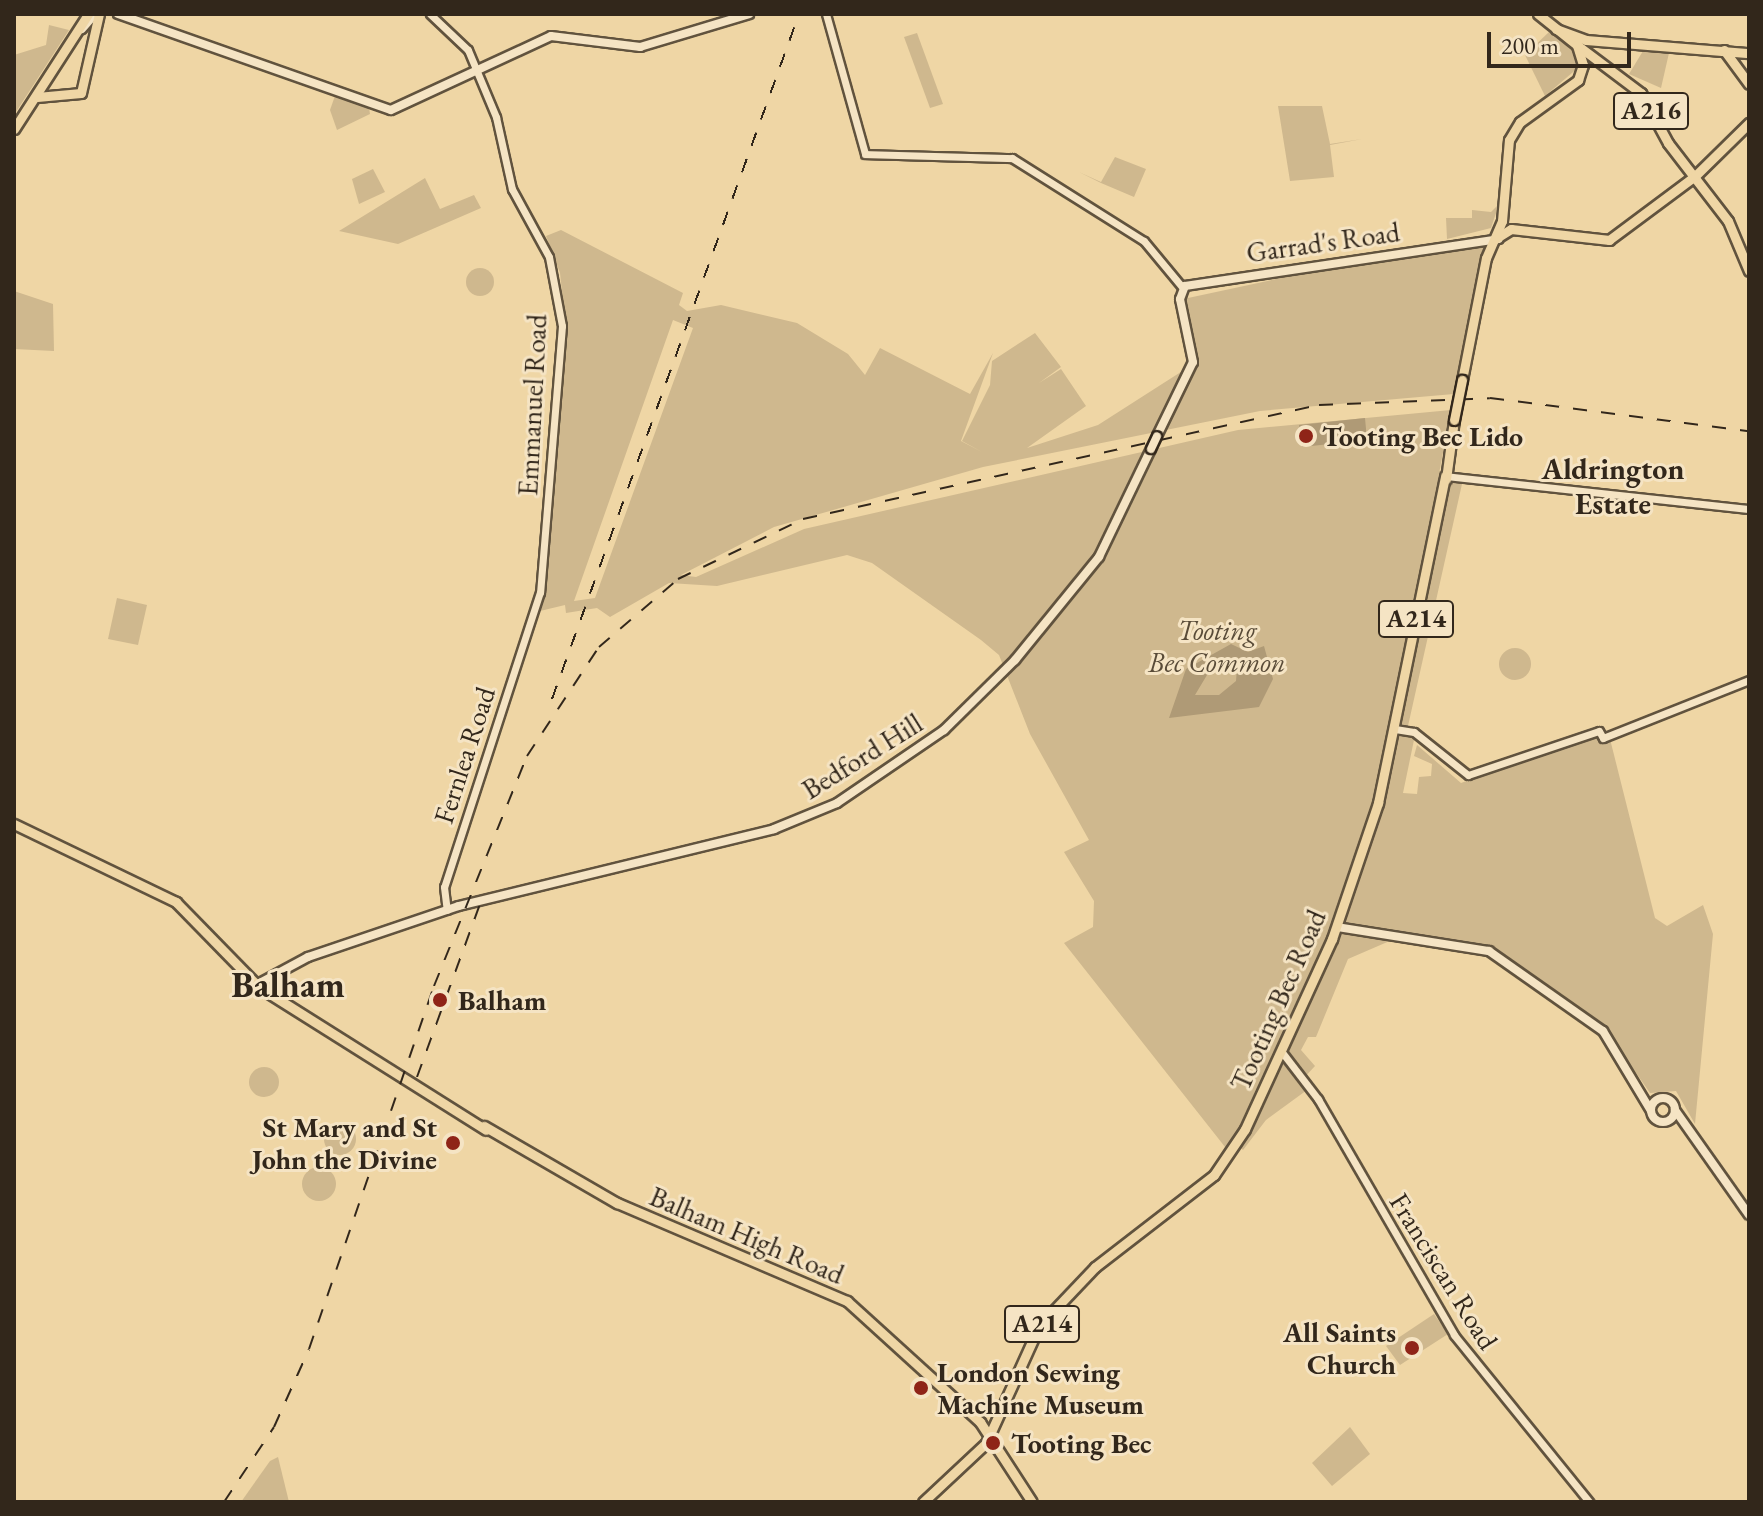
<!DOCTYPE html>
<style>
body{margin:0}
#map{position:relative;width:1763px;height:1516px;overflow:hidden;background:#efd6a5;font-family:"EB Garamond",serif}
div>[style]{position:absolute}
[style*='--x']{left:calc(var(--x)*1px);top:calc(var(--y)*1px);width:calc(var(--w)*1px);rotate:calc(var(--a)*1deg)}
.green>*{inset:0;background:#cfb88e}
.round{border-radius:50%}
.water>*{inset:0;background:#af9a76}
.roads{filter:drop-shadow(2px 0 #61533e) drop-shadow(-2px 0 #61533e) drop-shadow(0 2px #61533e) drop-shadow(0 -2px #61533e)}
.tertiary>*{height:7px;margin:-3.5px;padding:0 3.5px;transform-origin:3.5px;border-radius:3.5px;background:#f5e4c4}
.secondary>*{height:8px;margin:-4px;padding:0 4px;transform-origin:4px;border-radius:4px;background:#f5e4c4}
.secondary>.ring{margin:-4px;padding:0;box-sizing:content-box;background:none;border:8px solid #f5e4c4;border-radius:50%}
.primary>*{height:9px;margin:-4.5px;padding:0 4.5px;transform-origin:4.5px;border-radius:4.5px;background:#efd6a5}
.trunk>*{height:9px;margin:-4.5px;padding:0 4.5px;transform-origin:4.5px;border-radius:4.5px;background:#efd6a5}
.rail>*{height:2px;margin-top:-1px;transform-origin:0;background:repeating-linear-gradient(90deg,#32271b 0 14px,transparent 0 28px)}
.bridges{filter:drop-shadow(2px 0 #32271b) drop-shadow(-2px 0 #32271b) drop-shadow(0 2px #32271b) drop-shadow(0 -2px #32271b)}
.secondary-bridge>*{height:8px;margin:-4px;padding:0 4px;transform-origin:4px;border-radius:4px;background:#f5e4c4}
.trunk-bridge>*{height:9px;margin:-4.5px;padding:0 4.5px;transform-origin:4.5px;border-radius:4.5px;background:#efd6a5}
.dots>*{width:22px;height:22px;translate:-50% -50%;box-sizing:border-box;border:4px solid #f5e4c4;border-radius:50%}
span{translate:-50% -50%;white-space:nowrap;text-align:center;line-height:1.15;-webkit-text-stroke:6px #f5e4c4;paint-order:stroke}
.shield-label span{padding:2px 6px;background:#f5e4c4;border:2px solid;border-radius:6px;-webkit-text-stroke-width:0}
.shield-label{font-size:26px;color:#32271b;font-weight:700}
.street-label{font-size:28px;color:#32271b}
.poi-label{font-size:28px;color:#32271b;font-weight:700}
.left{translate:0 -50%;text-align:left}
.right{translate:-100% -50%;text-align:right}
.park-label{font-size:28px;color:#594b38;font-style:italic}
.neighbourhood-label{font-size:30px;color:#32271b;font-weight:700}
.district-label{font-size:36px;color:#32271b;font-weight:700}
.frame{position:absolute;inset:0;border:16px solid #32271b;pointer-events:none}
.scale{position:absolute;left:1487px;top:32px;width:144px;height:36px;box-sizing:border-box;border:4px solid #32271b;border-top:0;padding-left:10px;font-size:24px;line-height:28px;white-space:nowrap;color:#32271b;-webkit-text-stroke:6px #f5e4c4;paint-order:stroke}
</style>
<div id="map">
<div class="green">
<i style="clip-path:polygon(49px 25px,69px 30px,14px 115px,14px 55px,46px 45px)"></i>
<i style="clip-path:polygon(1550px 31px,1575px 53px,1579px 67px,1545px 96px,1525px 55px)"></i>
<i style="clip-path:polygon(917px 33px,943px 104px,930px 108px,904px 37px)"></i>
<i style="clip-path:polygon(1643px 51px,1669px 53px,1661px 88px,1629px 74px)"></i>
<i style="clip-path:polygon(336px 93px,369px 108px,370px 114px,337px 130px,330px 110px)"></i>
<i style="clip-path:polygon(1278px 106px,1322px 106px,1330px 144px,1362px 139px,1330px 145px,1334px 177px,1290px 181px)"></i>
<i style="clip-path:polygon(1115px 157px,1146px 169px,1134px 197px,1101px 183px,1079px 172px,1101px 182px)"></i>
<i style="clip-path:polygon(373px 169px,385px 192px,359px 204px,352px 179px)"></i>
<i style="clip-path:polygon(425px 178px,440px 209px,474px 195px,481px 208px,398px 244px,339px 231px)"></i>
<i style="clip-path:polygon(1499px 204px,1491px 228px,1447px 239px,1446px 218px,1472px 218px,1472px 210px,1491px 212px)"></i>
<i style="clip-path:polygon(evenodd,561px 230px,683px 293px,679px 305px,687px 311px,721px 305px,797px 323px,848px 354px,865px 375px,880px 348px,970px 394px,993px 353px,961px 441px,982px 452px,962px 441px,990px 385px,992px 361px,1035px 333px,1061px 367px,1039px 383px,1061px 369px,1086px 406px,1027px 448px,1098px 425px,1198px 361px,1186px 304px,1188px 288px,1188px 298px,1290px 276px,1249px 279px,1484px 247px,1454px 394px,1260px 411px,983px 467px,774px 527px,681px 575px,696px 577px,804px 529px,1238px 430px,1451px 410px,1438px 479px,1462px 484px,1406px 735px,1414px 740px,1403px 793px,1417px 794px,1419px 777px,1431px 776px,1432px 764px,1414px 756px,1417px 745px,1461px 783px,1591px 736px,1610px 739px,1655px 918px,1667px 926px,1703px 905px,1713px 934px,1695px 1124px,1676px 1091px,1650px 1093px,1605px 1028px,1496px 949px,1432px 937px,1428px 947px,1392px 940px,1348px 959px,1316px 1037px,1308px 1037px,1301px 1050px,1315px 1066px,1302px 1080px,1307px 1090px,1266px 1120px,1243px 1150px,1234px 1141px,1229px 1152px,1064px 943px,1093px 927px,1094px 901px,1064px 852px,1089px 840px,1030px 734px,999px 655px,981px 640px,872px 563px,847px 555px,717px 586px,669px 583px,610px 617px,597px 608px,566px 613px,565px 605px,540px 611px,566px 330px,560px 273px,546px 236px,561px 230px,673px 320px,693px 328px,595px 598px,574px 601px,673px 320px)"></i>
<i class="round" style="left:466px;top:268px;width:28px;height:28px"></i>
<i style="clip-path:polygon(14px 291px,53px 304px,54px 351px,14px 349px)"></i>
<i style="clip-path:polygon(117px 598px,147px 605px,138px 645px,108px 639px)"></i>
<i class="round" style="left:1499px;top:648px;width:32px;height:32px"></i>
<i class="round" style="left:249px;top:1067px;width:30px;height:30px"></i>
<i class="round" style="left:324px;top:1123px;width:32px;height:32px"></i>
<i class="round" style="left:302px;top:1167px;width:34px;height:34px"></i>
<i style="clip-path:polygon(1434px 1314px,1448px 1334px,1400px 1365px,1386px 1346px)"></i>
<i style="clip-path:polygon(1350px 1427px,1370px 1454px,1332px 1486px,1312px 1463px)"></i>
<i style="clip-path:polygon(278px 1457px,289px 1502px,241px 1502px,270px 1461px)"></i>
</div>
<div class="water">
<i style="clip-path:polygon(1365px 418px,1367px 440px,1302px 447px,1299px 425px)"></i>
<i style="clip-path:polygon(evenodd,1231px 644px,1248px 652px,1264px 646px,1273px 679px,1259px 707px,1169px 718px,1186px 669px,1231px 644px,1224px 667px,1237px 668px,1236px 681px,1219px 695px,1195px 695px,1207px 675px,1224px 667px)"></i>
</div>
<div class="roads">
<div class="tertiary">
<i style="--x:430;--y:14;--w:52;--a:43.5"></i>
<i style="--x:468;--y:50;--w:73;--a:67.3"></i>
<i style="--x:496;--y:117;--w:74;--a:77.5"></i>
<i style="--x:512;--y:189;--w:77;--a:61.4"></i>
<i style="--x:549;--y:257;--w:70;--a:79.3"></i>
<i style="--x:562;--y:326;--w:267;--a:94.7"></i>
<i style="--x:540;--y:592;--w:310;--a:108"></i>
<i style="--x:444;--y:887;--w:23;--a:83"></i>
<i style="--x:826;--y:14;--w:145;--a:74.4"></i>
<i style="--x:865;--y:154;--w:147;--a:1.6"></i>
<i style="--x:1012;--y:158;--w:156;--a:32.2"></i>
<i style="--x:1144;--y:241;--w:61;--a:50.3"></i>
<i style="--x:1445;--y:476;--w:306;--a:6.2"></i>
<i style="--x:1395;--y:729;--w:19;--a:9"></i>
<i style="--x:1414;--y:732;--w:69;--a:38.5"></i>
<i style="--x:1468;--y:775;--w:138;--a:-18.6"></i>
<i style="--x:1599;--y:731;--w:8;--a:60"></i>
<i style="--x:1603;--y:738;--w:157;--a:-21.7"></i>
<i style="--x:1281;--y:1051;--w:61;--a:52.4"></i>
<i style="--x:1318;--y:1099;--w:272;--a:60"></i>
<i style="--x:1454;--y:1335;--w:215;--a:51"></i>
</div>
<div class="secondary">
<i style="--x:118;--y:14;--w:289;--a:19.4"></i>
<i style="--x:391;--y:110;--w:176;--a:-24.8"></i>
<i style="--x:551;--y:36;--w:90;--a:7"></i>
<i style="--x:640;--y:47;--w:114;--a:-16.8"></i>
<i style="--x:82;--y:29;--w:20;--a:-49"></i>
<i style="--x:1157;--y:436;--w:82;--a:-64.1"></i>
<i style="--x:1193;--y:362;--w:64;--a:-101.7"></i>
<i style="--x:1180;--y:299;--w:14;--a:-69"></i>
<i style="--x:1185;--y:286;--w:317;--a:-8.5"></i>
<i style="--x:1337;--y:927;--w:154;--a:9"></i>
<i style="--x:1489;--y:951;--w:139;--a:35.1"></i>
<i style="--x:1603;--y:1031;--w:93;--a:59"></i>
<i style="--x:256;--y:985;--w:59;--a:-28.3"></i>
<i style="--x:308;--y:957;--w:159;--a:-18.7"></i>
<i style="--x:459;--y:906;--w:324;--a:-13.7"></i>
<i style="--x:774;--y:829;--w:68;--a:-22.4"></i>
<i style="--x:837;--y:803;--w:130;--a:-34.3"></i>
<i style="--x:944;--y:730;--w:100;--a:-44.6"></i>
<i style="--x:1015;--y:660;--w:133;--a:-50.8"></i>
<i style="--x:1099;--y:557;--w:120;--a:-64.3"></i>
<i class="ring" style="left:1651px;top:1098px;width:16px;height:16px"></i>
<i style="--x:1675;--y:1110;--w:128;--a:54.8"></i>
</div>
<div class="primary">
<i style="--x:1577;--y:45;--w:80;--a:36.9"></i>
<i style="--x:1641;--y:93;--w:57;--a:61.6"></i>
<i style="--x:1668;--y:143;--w:98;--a:52.4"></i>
<i style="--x:1728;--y:221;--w:54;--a:67.2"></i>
</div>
<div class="trunk">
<i style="--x:1538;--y:14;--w:50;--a:38.5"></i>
<i style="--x:1556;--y:29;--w:32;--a:20"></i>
<i style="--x:1586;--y:40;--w:164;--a:4.6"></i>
<i style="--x:1724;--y:50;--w:42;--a:53.7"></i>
<i style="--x:37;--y:97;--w:44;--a:-5.2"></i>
<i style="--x:81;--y:93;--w:81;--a:-77.2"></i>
<i style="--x:14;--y:129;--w:137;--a:-57.2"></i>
<i style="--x:1495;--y:239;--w:19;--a:-32"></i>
<i style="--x:1511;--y:229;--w:99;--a:6.4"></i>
<i style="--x:1609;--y:240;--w:107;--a:-36.7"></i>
<i style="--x:1695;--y:176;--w:76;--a:-44.5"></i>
<i style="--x:1462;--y:380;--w:124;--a:-78.9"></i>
<i style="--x:1486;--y:258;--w:40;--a:-66.6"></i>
<i style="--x:1502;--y:221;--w:81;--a:-85.1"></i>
<i style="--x:1509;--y:140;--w:21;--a:-59"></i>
<i style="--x:1520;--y:122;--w:72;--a:-35.9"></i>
<i style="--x:1578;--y:80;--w:16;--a:-72"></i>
<i style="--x:1583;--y:65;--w:21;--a:-107"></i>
<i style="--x:1446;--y:479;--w:60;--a:-82.3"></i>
<i style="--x:14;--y:824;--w:180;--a:25.7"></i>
<i style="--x:176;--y:902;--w:119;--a:45.7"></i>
<i style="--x:259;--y:987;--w:268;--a:32.2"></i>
<i style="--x:484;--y:1126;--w:154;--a:30.1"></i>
<i style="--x:617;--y:1203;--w:250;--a:23.1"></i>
<i style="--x:847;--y:1301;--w:180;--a:42.3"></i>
<i style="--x:980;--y:1422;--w:95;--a:57"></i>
<i style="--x:923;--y:1502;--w:86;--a:-43.1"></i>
<i style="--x:986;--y:1443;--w:128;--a:-65.6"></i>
<i style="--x:1039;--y:1326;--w:81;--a:-46.5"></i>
<i style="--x:1095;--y:1267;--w:150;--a:-37.7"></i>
<i style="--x:1214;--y:1175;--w:55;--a:-56"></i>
<i style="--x:1245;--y:1129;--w:209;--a:-65.4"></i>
<i style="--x:1332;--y:939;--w:144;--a:-71.3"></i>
<i style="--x:1378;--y:803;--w:334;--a:-78.4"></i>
</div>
</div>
<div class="rail">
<i style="--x:552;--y:699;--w:728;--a:-70.17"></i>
<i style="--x:417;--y:1077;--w:184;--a:-70"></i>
<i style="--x:224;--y:1502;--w:90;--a:-56.3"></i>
<i style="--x:274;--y:1427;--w:85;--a:-65.8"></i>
<i style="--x:309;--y:1349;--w:384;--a:-71"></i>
<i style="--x:434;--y:986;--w:248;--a:-68"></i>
<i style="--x:527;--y:756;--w:131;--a:-56.6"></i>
<i style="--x:599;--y:647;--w:104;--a:-40.7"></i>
<i style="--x:678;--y:579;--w:139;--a:-25.6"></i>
<i style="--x:803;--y:519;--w:528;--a:-12.46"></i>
<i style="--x:1319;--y:405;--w:171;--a:-2.3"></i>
<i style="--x:1490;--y:398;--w:261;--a:7.3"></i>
</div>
<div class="bridges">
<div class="secondary-bridge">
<i style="--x:1151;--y:449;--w:14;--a:-65"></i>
</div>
<div class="trunk-bridge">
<i style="--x:1454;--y:420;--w:41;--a:-78.7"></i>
</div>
</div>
<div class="dots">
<i style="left:1306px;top:436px;background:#8f2418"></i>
<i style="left:440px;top:1000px;background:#8f2418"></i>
<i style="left:453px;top:1143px;background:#8f2418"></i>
<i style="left:1412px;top:1348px;background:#8f2418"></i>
<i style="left:921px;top:1388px;background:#8f2418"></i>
<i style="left:993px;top:1443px;background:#8f2418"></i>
</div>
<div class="shield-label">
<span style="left:1651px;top:111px">A216</span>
<span style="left:1416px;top:619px">A214</span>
<span style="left:1042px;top:1324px">A214</span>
</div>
<div class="street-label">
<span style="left:1323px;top:242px;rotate:-8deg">Garrad's Road</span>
<span style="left:532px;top:405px;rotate:-87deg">Emmanuel Road</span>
<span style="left:464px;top:755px;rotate:-72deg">Fernlea Road</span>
<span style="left:862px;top:756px;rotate:-32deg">Bedford Hill</span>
<span style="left:1278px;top:1000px;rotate:-66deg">Tooting Bec Road</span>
<span style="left:747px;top:1235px;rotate:23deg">Balham High Road</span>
<span style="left:1444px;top:1271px;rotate:58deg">Franciscan Road</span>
</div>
<div class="poi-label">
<span class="left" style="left:1322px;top:436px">Tooting Bec Lido</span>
<span class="left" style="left:458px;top:1000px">Balham</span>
<span class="right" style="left:437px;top:1143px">St Mary and St<br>John the Divine</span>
<span class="right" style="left:1396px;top:1348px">All Saints<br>Church</span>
<span class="left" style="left:937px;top:1388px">London Sewing<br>Machine Museum</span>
<span class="left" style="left:1011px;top:1443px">Tooting Bec</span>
</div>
<div class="park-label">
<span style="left:1217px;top:646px">Tooting<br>Bec Common</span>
</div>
<div class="neighbourhood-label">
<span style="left:1613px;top:486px">Aldrington<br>Estate</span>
</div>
<div class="district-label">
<span style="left:288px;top:985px">Balham</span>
</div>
<div class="frame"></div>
<div class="scale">200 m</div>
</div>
